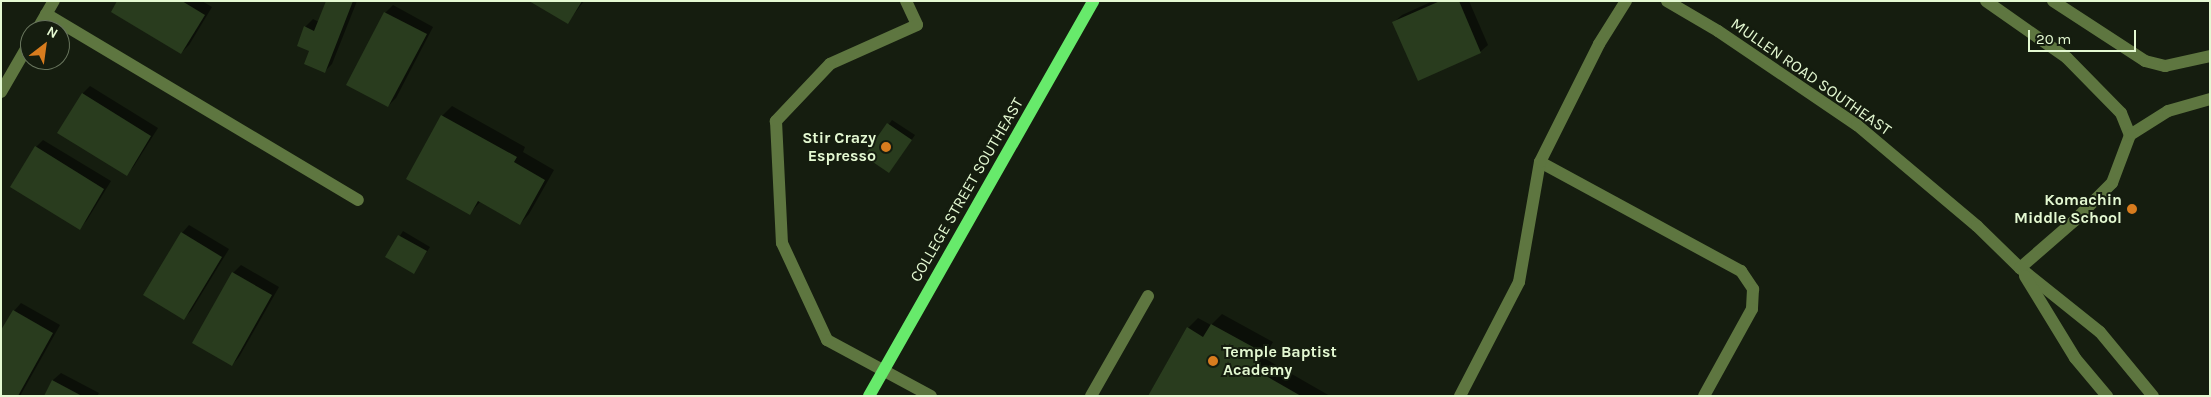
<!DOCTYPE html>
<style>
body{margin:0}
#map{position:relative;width:2211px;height:397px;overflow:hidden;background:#151d0f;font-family:Karla,sans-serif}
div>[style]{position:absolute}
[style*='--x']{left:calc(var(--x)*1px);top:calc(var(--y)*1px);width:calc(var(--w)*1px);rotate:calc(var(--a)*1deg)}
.shadow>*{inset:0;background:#0007}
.building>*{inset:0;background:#293c1e}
.minor>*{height:12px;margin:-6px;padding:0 6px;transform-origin:6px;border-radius:6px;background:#5e7640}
.major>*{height:12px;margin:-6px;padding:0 6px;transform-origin:6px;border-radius:6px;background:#67ea6b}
.dots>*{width:14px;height:14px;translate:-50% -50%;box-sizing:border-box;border:2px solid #151d0f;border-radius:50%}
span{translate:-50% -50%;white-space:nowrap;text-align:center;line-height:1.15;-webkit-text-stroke:4px #151d0f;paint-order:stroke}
.street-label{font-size:16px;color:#e4f9d2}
.poi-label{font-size:16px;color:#e4f9d2;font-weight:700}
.right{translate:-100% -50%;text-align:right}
.left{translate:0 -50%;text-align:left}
.frame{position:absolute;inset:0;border:2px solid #e4f9d2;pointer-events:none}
.north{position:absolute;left:20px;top:20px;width:50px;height:50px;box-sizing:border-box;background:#151d0f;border:1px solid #68755d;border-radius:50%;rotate:30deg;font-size:14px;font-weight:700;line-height:20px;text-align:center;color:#e4f9d2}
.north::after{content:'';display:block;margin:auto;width:18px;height:22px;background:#d87c1e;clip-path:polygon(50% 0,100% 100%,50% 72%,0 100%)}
.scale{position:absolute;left:2028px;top:30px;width:108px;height:22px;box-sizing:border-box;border:2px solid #e4f9d2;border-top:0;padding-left:6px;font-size:15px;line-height:18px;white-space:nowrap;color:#e4f9d2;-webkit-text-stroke:4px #151d0f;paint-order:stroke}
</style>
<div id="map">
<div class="shadow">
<i style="clip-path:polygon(119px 1px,202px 1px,212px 7px,189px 45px,181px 53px)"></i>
<i style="clip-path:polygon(327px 1px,357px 1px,332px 64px,325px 71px,310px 50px,305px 27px,313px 19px,319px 22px)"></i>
<i style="clip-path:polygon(531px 1px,584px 1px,568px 22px)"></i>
<i style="clip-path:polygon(1433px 1px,1469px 1px,1488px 45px,1480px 52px,1394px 22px,1402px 15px)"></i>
<i style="clip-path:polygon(393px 5px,433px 27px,396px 98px,388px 106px,385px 13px)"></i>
<i style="clip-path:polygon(90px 86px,158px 128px,134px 166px,127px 174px,59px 132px,83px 93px)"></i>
<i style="clip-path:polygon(452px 106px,525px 147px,523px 152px,554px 170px,529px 214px,520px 224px,480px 202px,470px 213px,442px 116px)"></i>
<i style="clip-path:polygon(892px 120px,915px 135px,889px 172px,866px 156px)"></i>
<i style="clip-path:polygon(43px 140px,111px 181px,87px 220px,80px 228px,36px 147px)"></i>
<i style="clip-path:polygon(189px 225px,229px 249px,191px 311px,184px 318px,182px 233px)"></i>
<i style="clip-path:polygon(403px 231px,430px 247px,414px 272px,387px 257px)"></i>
<i style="clip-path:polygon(241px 265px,279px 287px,239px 357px,232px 365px,233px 273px)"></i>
<i style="clip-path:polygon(21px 303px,60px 325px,20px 396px,1px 396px,14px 311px)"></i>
<i style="clip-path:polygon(1222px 314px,1273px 342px,1264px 358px,1330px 396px,1150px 396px,1188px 328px,1198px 318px,1211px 325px)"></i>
<i style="clip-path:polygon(61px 373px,99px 393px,97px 396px,45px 396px,53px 380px)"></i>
</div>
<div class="building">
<i style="clip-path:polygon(117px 1px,182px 1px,205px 15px,181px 54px,111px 12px)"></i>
<i style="clip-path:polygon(326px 1px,353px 1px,325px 73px,304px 64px,309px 51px,297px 46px,304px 26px,314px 31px)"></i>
<i style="clip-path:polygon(529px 1px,582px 1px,568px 24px)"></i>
<i style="clip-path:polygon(1440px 1px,1459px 1px,1481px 53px,1418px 81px,1392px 22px)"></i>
<i style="clip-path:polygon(384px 12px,427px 34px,388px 107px,346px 85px)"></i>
<i style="clip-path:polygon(82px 93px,151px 136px,127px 176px,57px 133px)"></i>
<i style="clip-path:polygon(441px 115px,517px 157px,514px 162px,545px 180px,520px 225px,478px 201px,470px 215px,406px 179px)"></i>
<i style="clip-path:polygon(887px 123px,912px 140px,889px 173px,864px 156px)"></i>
<i style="clip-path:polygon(35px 146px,104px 189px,80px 230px,10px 187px)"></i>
<i style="clip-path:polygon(181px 232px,222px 257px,184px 320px,143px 295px)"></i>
<i style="clip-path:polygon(398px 235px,427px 251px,414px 274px,385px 257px)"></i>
<i style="clip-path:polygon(232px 272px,272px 295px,232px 366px,192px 343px)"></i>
<i style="clip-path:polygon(13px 310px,53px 333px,18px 396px,1px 396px,1px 330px)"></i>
<i style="clip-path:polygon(1211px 324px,1264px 353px,1254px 369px,1301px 396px,1148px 396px,1187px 327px,1203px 337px)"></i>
<i style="clip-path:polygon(52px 380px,82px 396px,44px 396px)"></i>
</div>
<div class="minor">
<i style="--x:906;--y:1;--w:26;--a:65"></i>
<i style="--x:917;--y:25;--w:95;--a:155.9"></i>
<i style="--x:830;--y:64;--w:79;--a:133.5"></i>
<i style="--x:776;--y:121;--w:122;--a:87.2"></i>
<i style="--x:782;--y:243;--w:107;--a:65.1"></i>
<i style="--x:827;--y:340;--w:118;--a:28.3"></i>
<i style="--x:1667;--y:1;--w:59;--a:30.5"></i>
<i style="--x:1718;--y:31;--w:168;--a:34.1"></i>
<i style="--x:1857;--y:125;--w:157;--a:40.1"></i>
<i style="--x:1977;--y:226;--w:60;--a:44.3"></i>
<i style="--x:2020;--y:268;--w:102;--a:38.7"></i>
<i style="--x:2100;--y:332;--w:83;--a:50.4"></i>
<i style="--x:1986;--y:1;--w:99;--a:35.1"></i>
<i style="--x:2067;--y:58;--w:77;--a:45.5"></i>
<i style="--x:2121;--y:113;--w:24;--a:68"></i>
<i style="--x:2053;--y:1;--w:110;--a:33.1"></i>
<i style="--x:2145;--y:61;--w:21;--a:14"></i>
<i style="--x:2165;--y:66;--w:46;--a:-12.5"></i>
<i style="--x:46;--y:14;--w:363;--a:30.8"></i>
<i style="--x:37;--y:30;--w:34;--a:-60"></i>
<i style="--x:1;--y:92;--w:58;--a:-59.9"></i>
<i style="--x:1540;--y:162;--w:229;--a:28.5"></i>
<i style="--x:1741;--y:271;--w:22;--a:56"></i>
<i style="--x:1753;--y:289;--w:20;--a:93"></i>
<i style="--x:1752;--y:309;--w:99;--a:118.9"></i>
<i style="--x:2020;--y:268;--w:72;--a:-41"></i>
<i style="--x:2074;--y:221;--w:54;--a:-45"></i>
<i style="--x:2112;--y:183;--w:51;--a:-69.4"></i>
<i style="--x:2130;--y:135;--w:45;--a:-32.3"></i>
<i style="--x:2168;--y:111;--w:44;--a:-15.9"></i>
<i style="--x:2025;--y:276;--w:96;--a:58.6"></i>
<i style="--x:2075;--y:358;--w:50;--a:49.9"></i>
<i style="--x:1091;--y:396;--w:115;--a:-60.3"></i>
<i style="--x:1460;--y:396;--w:128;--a:-62.6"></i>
<i style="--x:1519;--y:282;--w:122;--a:-80.1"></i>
<i style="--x:1540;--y:162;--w:132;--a:-63.4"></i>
<i style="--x:1599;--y:44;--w:51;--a:-57.9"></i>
</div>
<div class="major">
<i style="--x:869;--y:396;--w:454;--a:-60.4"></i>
</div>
<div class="dots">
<i style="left:886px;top:147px;background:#d87c1e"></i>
<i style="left:2132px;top:209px;background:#d87c1e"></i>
<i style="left:1213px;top:361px;background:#d87c1e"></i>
</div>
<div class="street-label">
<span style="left:1811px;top:77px;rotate:35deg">MULLEN ROAD SOUTHEAST</span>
<span style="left:967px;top:190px;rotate:-60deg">COLLEGE STREET SOUTHEAST</span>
</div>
<div class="poi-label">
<span class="right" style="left:876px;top:147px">Stir Crazy<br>Espresso</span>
<span class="right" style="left:2122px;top:209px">Komachin<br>Middle School</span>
<span class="left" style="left:1223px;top:361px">Temple Baptist<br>Academy</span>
</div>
<div class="frame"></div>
<div class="north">N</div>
<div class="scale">20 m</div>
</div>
